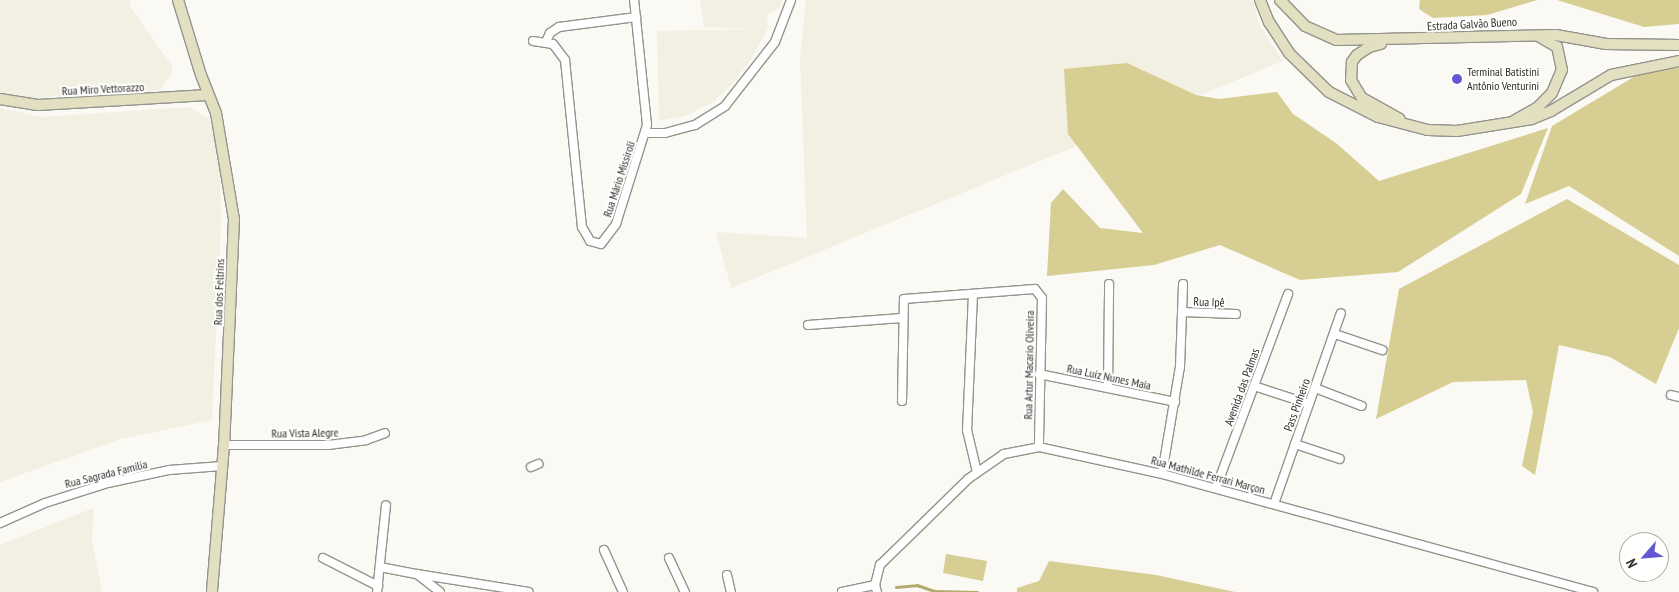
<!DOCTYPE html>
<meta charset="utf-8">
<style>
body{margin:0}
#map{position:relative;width:1679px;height:592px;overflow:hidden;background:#faf9f3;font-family:"PT Sans Narrow",sans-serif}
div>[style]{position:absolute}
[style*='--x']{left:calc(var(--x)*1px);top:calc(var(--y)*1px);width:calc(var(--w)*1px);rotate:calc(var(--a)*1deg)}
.built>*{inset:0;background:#f2f0e2}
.green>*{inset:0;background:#d6ce93}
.stream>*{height:2.5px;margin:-1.25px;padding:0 1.25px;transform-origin:1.25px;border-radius:1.25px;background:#b2aa6d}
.roads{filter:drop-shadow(1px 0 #94948e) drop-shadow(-1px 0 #94948e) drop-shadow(0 1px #94948e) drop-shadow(0 -1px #94948e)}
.street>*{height:8px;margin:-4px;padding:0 4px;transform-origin:4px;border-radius:4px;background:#fff}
.secondary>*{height:10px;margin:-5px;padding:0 5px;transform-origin:5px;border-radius:5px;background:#e3dfc1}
.dots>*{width:14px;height:14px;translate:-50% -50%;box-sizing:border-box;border:2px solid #fffffe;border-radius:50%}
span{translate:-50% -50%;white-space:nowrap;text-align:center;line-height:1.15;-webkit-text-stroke:4px #fffffe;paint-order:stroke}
.street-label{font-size:12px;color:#2d2c2a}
.poi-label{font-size:12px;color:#2d2c2a}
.left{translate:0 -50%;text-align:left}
.north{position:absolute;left:1619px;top:532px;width:50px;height:50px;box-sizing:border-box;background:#fffffe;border:1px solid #ababa9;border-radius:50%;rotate:243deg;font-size:14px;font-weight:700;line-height:20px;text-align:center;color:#2d2c2a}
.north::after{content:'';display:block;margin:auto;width:18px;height:22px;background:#6259d2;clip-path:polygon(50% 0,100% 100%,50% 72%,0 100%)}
</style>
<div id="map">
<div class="built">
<i style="clip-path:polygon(0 0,129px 0,131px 8px,172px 66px,172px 73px,162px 88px,156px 91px,24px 98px,0 93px)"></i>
<i style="clip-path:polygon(700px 0,782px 0,780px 7px,767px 14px,768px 28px,751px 60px,733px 83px,713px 102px,685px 116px,659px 121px,657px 31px,752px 29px,704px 27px)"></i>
<i style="clip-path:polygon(806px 0,1253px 0,1259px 24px,1283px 61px,731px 288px,716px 232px,807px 238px,800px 58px)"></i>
<i style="clip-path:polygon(190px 107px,209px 119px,216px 139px,220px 169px,221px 223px,212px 420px,121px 439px,0 482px,0 108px,42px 117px)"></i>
<i style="clip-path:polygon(94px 508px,92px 540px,102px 592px,0 592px,0 545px)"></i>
</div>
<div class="green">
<i style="clip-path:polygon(1420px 0,1537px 0,1487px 15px,1433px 18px,1419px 9px)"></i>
<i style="clip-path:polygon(1557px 0,1679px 0,1679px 24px,1644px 27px)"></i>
<i style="clip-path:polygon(1127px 63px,1196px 95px,1219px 99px,1277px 92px,1293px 114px,1336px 143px,1379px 181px,1548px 128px,1521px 194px,1398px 272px,1300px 280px,1220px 245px,1154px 265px,1047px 276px,1051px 203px,1063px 189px,1100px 228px,1143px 233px,1068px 134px,1064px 69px)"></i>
<i style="clip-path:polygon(1679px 68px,1679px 256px,1569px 186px,1525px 204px,1552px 126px,1647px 69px)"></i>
<i style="clip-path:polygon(1567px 199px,1679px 265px,1679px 328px,1656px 384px,1610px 357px,1559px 345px,1535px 475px,1522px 466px,1533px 412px,1526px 380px,1453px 382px,1376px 419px,1399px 289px)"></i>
<i style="clip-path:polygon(946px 554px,987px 561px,983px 581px,943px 573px)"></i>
<i style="clip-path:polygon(1049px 561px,1156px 575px,1235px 592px,1017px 592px,1017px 588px,1039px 581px)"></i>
</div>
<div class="stream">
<i style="--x:896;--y:587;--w:21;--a:-5"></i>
<i style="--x:917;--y:585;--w:18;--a:19"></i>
<i style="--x:934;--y:591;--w:43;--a:1.3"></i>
</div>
<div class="roads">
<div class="street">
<i style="--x:533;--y:41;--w:20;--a:9"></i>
<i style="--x:553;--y:44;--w:20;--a:53"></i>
<i style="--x:565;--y:60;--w:168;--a:84.2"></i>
<i style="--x:582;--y:227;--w:16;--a:60"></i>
<i style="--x:590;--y:241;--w:11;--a:15"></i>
<i style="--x:601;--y:244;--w:25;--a:-53"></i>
<i style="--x:616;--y:224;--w:104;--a:-72.6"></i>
<i style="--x:647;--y:125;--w:126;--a:-95.9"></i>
<i style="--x:546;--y:42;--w:10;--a:-66"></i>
<i style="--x:550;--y:33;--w:11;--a:-34"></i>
<i style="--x:559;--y:27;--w:78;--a:-7.4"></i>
<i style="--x:646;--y:133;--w:19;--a:0"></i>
<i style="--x:665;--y:133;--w:31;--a:-15"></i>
<i style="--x:695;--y:125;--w:36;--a:-32"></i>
<i style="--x:725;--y:106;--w:81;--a:-52"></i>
<i style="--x:775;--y:42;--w:45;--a:-69.1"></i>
<i style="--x:973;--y:294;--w:136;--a:92.5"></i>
<i style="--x:967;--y:430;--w:43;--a:76.6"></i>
<i style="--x:1182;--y:312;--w:54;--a:2.1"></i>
<i style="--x:808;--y:325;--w:94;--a:-4.3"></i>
<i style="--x:1335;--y:334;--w:50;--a:18.8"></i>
<i style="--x:1039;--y:374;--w:139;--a:11.6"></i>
<i style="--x:1254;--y:386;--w:58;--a:18.1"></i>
<i style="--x:1108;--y:388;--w:104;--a:-89.4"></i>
<i style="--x:1315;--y:388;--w:50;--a:21"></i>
<i style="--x:1671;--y:395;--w:8;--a:14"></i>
<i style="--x:902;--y:401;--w:102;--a:-88.9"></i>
<i style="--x:904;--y:299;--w:131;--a:-4.4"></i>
<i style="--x:1035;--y:289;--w:11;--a:52"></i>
<i style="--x:1042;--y:298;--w:149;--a:91.2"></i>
<i style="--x:1295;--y:444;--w:47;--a:18.4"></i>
<i style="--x:224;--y:445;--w:104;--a:0"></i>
<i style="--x:328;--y:445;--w:38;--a:-7"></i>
<i style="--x:366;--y:440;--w:20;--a:-20"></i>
<i style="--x:531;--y:467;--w:8;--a:-23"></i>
<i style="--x:1162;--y:474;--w:109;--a:-80.5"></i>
<i style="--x:1180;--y:367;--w:83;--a:-87.9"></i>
<i style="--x:1216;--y:488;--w:207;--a:-69.6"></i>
<i style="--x:1274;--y:504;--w:202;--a:-70.7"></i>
<i style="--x:0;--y:523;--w:49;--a:-24"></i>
<i style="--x:45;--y:503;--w:66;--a:-17.6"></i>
<i style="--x:108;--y:483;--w:62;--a:-12"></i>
<i style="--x:169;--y:470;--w:53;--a:-4.3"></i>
<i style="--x:604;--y:550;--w:46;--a:65.7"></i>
<i style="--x:323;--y:558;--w:62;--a:27"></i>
<i style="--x:669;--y:558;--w:38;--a:65"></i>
<i style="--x:380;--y:567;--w:38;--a:11"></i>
<i style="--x:417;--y:574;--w:29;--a:38"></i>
<i style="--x:417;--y:574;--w:113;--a:9.1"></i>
<i style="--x:727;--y:575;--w:17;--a:77"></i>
<i style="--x:377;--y:592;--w:87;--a:-84.1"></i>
<i style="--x:842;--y:592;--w:34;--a:-12"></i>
<i style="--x:877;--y:592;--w:7;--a:-106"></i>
<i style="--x:875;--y:585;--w:21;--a:-76"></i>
<i style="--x:880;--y:565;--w:123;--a:-44.3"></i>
<i style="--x:968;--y:479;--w:44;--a:-34.8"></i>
<i style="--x:1004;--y:454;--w:36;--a:-11"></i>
<i style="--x:1039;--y:447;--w:126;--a:12.4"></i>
<i style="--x:1162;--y:474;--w:447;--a:15.3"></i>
</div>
<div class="secondary">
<i style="--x:178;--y:0;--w:78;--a:73"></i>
<i style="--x:201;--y:75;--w:41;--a:68.5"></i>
<i style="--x:216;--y:113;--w:108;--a:80.4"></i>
<i style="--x:234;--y:219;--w:226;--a:92.5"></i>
<i style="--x:224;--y:445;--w:147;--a:94.7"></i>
<i style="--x:1260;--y:0;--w:24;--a:68"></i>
<i style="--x:1269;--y:22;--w:37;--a:57"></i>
<i style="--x:1289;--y:53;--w:56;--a:44.3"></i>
<i style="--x:1329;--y:92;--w:55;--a:27"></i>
<i style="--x:1378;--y:117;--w:52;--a:14.6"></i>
<i style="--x:1428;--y:130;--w:29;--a:2"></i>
<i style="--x:1457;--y:131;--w:76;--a:-9.1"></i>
<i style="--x:1532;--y:119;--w:21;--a:-23"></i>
<i style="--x:1551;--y:111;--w:70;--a:-31"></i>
<i style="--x:1611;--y:75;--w:69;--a:-11.6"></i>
<i style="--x:1280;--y:0;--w:36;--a:46"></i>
<i style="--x:1305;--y:26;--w:34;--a:24"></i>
<i style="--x:1336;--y:40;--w:220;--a:-1.3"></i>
<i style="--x:1556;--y:35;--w:51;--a:10.2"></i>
<i style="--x:1606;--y:44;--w:73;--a:0.8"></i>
<i style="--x:1381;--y:44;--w:12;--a:166"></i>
<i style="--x:1369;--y:47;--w:14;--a:146"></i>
<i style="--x:1357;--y:55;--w:9;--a:126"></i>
<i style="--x:1352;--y:62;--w:18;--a:93"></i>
<i style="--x:1351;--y:80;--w:21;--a:59"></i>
<i style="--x:1362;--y:98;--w:43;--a:28.9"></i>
<i style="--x:0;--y:99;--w:38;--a:9"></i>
<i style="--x:38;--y:105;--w:170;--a:-3.4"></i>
<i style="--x:1515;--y:120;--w:26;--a:-29"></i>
<i style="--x:1538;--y:107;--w:20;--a:-45"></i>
<i style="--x:1552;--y:93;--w:25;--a:-67"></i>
<i style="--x:1562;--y:70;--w:24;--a:-102"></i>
<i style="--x:1557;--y:47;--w:20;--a:-150"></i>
</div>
</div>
<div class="dots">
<i style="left:1457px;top:79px;background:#6259d2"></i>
</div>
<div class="street-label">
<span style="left:1472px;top:24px;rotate:-3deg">Estrada Galvão Bueno</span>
<span style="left:103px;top:89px;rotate:-3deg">Rua Miro Vettorazzo</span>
<span style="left:619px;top:179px;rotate:-72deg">Rua Mário Missiroli</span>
<span style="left:219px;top:292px;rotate:-88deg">Rua dos Feltrins</span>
<span style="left:1209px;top:302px;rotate:2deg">Rua Ipê</span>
<span style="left:1029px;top:365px;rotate:-89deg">Rua Artur Macario Oliveira</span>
<span style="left:1109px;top:377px;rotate:12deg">Rua Luíz Nunes Maia</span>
<span style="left:1242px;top:387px;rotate:-70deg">Avenida das Palmas</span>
<span style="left:1297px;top:405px;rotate:-70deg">Pass Pinheiro</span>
<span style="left:305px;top:433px;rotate:-1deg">Rua Vista Alegre</span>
<span style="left:106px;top:474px;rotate:-14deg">Rua Sagrada Família</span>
<span style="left:1208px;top:475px;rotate:15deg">Rua Mathilde Ferrari Marçon</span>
</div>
<div class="poi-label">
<span class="left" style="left:1467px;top:79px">Terminal Batistini<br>Antônio Venturini</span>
</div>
<div class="north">N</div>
</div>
